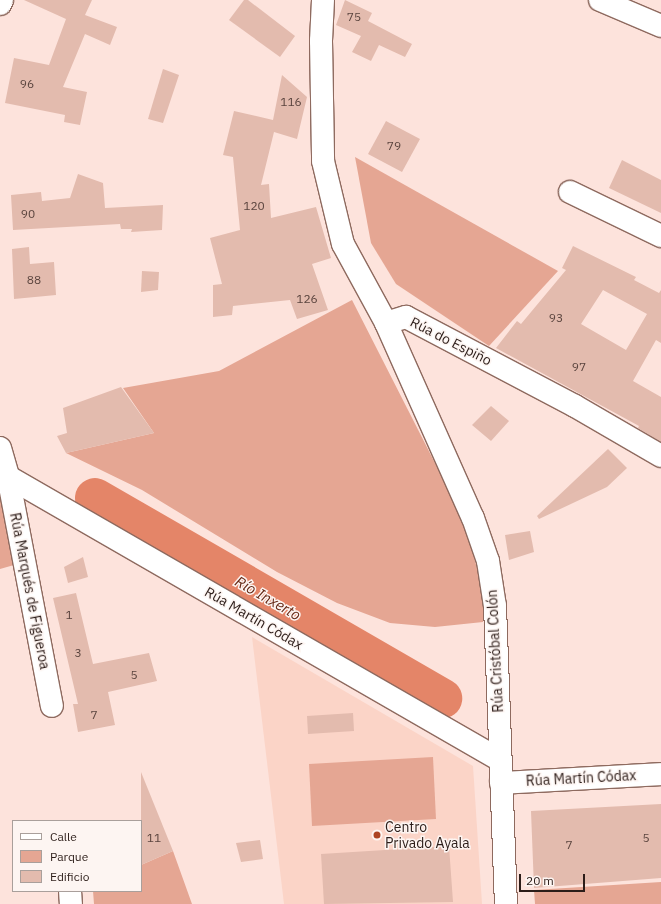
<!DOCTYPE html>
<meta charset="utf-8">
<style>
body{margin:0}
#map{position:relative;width:661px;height:904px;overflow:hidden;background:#fde3dc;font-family:"IBM Plex Sans",sans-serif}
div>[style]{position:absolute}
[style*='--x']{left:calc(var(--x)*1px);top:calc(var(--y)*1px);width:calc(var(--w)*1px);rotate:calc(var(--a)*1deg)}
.built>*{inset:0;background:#fbd4c7}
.green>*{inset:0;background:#e5a693}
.river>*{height:40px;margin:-20px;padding:0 20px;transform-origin:20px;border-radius:20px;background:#e48568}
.building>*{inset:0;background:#e3bbae}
.roads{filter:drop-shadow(1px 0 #8e6a5f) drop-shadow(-1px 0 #8e6a5f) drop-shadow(0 1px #8e6a5f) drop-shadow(0 -1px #8e6a5f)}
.minor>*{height:22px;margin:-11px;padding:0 11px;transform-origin:11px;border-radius:11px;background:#fff}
.dots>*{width:11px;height:11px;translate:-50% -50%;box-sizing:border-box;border:2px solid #fdf5f2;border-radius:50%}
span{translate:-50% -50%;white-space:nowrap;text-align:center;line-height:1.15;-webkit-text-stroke:3px #fdf5f2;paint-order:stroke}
.number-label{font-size:12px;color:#5a443e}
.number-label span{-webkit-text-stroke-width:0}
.street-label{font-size:14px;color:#2c1d19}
.poi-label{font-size:14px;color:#2c1d19}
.left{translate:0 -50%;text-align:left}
.water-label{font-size:15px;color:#662916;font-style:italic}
.legend{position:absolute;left:12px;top:820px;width:130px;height:72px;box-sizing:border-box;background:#fdf5f2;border:1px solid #a99f9b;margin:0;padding:5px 7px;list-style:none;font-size:12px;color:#2c1d19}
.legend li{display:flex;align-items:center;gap:8px;height:20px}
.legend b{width:20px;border:1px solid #a99f9b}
.scale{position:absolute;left:519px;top:874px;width:66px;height:18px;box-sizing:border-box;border:2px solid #2c1d19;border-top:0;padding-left:5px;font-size:12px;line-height:14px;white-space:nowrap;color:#2c1d19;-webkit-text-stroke:3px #fdf5f2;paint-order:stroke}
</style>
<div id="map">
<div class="built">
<i style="clip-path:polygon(252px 637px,473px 766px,482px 904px,284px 904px)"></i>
</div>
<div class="green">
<i style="clip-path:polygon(355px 157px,558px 271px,489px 346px,396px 284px,371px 243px)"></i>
<i style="clip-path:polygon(352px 300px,463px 518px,484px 593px,483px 622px,435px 627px,390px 623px,337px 603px,277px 572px,142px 490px,66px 453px,154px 433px,123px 388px,219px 371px)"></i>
<i style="clip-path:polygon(0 491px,14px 565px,0 569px)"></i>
<i style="clip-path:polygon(433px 757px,436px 819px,312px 826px,309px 764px)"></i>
<i style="clip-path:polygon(173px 851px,192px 904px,94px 904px,93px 891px,141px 891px,141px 865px)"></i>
<i style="clip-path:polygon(661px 882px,661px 904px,535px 904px,534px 890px)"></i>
</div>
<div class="river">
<i style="--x:95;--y:498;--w:401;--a:30"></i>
</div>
<div class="building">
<i style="clip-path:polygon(24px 0,92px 0,85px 15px,117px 27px,110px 45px,85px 34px,63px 87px,87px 92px,80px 125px,64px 122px,65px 115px,5px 103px,14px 58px,49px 65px,66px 19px)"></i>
<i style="clip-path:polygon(244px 0,248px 0,295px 36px,280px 57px,229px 20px)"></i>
<i style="clip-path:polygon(345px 0,372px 13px,368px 21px,412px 44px,405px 57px,379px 45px,371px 61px,352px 52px,361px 36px,336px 25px)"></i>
<i style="clip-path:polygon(163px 69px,179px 75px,163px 123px,148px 119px)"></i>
<i style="clip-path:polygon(282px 75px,307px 97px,297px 139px,274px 132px,261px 185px,269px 184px,271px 218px,316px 207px,331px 258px,312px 264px,328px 310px,297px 319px,290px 300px,233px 306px,232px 315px,213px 317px,213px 285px,222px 284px,210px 238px,240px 230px,233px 157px,223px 155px,234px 111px,273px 120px)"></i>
<i style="clip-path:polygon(386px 121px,420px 139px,402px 172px,368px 154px)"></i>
<i style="clip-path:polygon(622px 160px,661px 180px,661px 213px,609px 188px)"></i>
<i style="clip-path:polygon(78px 174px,103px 183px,105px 208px,163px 205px,162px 230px,131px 232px,132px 229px,121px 229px,120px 224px,13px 230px,11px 195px,41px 192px,42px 201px,70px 198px)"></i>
<i style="clip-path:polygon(evenodd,573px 246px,636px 277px,634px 280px,659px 293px,661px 290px,661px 343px,656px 340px,633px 381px,661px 397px,661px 442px,638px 428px,639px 426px,496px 348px,517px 321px,521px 324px,566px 270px,562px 268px,573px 246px,603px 290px,647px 314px,626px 350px,581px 324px,603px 290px)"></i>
<i style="clip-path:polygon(29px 247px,30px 264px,54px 262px,56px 295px,14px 299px,12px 249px)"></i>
<i style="clip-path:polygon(142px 271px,159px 272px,158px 290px,141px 292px)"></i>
<i style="clip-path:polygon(121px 387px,154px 433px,66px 453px,57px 436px,67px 433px,63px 408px)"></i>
<i style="clip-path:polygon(491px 406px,509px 421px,491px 441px,472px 425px)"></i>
<i style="clip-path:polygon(608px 449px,627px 468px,607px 487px,539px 519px,537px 516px)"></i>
<i style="clip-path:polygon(530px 531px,534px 552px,509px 560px,505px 535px)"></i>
<i style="clip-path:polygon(83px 557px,88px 577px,68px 583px,64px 567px)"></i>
<i style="clip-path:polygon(76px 593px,93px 664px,149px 653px,157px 681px,108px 692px,115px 725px,78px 732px,73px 704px,78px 704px,53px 598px)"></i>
<i style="clip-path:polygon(353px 713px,354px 731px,308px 734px,307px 716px)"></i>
<i style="clip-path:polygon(141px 772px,173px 851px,141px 865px)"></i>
<i style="clip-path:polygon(661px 804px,661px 878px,534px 888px,531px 811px)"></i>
<i style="clip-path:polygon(260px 840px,263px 859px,241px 862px,236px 843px)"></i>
<i style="clip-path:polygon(449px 846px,453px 902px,324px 904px,321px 854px)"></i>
</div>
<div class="roads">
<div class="minor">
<i style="--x:323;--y:0;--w:41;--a:92.8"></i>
<i style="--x:321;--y:41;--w:120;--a:89"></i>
<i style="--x:323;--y:161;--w:85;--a:76.5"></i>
<i style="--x:343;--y:244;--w:90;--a:61.4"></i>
<i style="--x:386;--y:323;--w:21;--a:-17"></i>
<i style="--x:406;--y:317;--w:191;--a:27.8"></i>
<i style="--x:575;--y:406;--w:99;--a:30.2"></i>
<i style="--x:600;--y:0;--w:66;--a:23.1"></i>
<i style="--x:0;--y:4;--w:4;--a:-63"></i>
<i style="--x:570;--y:192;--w:101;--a:25.8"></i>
<i style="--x:386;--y:323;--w:214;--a:66"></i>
<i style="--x:473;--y:518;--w:46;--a:70.8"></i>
<i style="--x:488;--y:561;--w:46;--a:81.2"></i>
<i style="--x:495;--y:606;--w:298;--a:87.9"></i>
<i style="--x:0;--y:448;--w:29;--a:74"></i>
<i style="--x:8;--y:476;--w:234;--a:79.2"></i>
<i style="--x:0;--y:472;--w:577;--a:29.94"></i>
<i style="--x:501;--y:783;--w:160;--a:-3.2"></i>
<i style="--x:70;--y:891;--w:13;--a:86"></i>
</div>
</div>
<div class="dots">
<i style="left:377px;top:835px;background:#ad4524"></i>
</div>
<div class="number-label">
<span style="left:354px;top:17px">75</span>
<span style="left:27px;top:84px">96</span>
<span style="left:291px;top:102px">116</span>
<span style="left:394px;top:146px">79</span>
<span style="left:254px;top:206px">120</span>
<span style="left:28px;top:214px">90</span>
<span style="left:34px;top:280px">88</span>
<span style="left:307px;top:299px">126</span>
<span style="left:556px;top:318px">93</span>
<span style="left:579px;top:367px">97</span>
<span style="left:69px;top:615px">1</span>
<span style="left:78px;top:653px">3</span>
<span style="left:134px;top:675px">5</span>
<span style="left:94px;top:715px">7</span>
<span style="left:154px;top:838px">11</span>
<span style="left:646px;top:838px">5</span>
<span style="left:569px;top:845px">7</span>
</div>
<div class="street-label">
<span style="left:451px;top:341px;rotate:27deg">Rúa do Espiño</span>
<span style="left:30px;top:591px;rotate:79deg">Rúa Marqués de Figueroa</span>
<span style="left:254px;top:618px;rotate:30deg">Rúa Martín Códax</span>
<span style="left:495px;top:651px;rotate:-93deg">Rúa Cristóbal Colón</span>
<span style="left:581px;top:778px;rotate:-3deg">Rúa Martín Códax</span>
</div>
<div class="poi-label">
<span class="left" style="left:385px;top:835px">Centro<br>Privado Ayala</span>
</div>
<div class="water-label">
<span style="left:268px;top:598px;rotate:30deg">Río Inxerto</span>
</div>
<ul class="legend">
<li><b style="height:5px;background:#fff"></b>Calle</li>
<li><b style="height:11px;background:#e5a693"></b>Parque</li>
<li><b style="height:11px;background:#e3bbae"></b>Edificio</li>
</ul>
<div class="scale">20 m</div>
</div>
